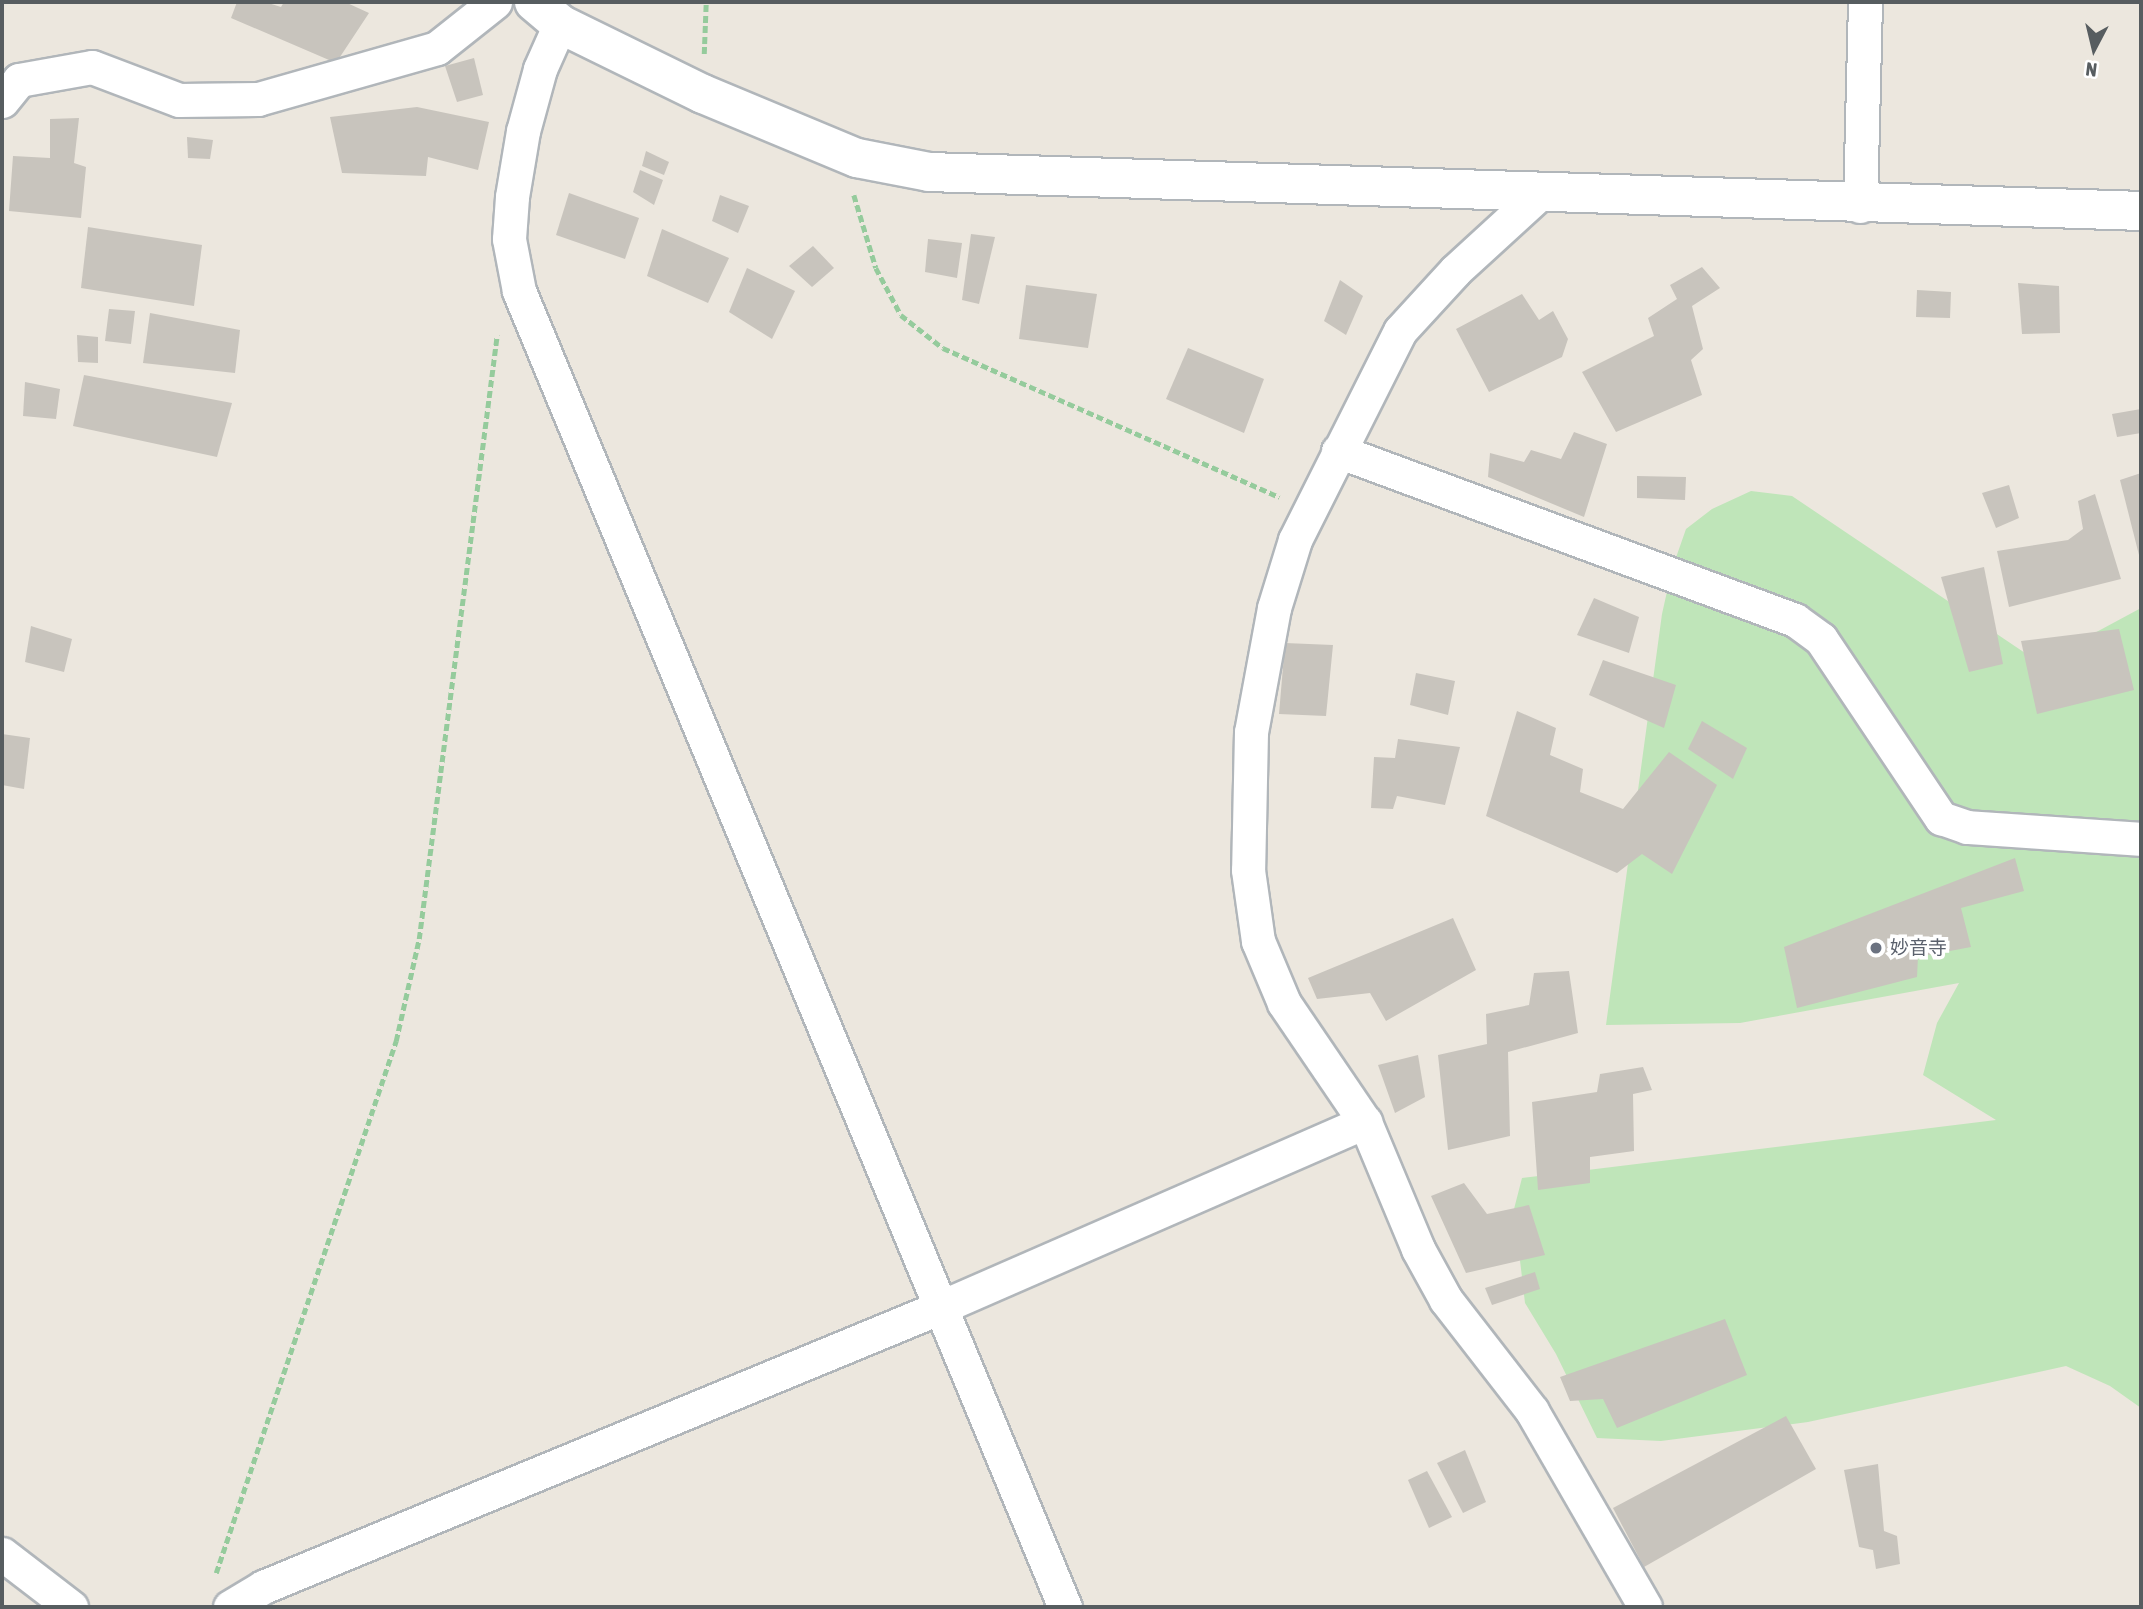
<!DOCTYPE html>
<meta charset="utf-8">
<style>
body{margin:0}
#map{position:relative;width:2143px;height:1609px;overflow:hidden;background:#ece7de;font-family:"Asap Condensed","Noto Sans JP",sans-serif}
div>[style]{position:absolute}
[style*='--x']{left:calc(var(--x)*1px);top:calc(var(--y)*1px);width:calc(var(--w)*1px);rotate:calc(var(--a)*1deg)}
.green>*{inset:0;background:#bfe5b9}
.building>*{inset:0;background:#c8c4bd}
.path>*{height:4.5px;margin-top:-2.25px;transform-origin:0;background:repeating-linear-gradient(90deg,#95cb9c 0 7px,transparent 0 10.5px)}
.roads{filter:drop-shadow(2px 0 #b1b6ba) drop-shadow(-2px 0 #b1b6ba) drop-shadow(0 2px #b1b6ba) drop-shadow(0 -2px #b1b6ba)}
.street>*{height:33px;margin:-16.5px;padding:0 16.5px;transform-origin:16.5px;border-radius:16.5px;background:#fff}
.secondary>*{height:38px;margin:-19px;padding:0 19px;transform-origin:19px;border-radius:19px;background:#fff}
.dots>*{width:19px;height:19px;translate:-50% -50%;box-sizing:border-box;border:4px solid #fff;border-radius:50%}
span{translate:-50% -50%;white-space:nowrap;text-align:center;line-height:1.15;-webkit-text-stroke:7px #fff;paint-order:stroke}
.worship-label{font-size:19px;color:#5b616d}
.left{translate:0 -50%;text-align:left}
.frame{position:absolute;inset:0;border:4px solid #575d60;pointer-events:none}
.north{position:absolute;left:2059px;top:14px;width:70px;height:70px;-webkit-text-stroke:5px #fff;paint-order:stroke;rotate:187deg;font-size:19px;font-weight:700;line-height:28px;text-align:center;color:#575d60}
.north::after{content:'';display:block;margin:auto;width:24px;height:32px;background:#575d60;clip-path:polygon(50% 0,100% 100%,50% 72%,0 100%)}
</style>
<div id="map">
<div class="green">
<i style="clip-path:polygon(1751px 491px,1792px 496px,2028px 655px,2076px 643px,2141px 608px,2141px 1408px,2110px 1386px,2066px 1366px,1808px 1422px,1661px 1441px,1597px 1438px,1556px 1354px,1525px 1303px,1514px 1209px,1522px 1178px,1996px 1120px,1923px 1075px,1937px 1023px,1959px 983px,1740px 1023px,1606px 1025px,1662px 614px,1672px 569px,1686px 529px,1712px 509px)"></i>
</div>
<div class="building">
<i style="clip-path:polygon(237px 2px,265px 2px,281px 7px,284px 2px,345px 2px,369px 13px,336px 63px,231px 18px)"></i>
<i style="clip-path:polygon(474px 58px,483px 95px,457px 102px,445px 66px)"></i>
<i style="clip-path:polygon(417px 107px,489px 122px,478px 170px,428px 157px,426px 176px,342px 173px,330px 117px)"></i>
<i style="clip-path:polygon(79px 118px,74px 163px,86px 167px,81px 218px,9px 211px,13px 156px,50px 158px,50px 119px)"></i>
<i style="clip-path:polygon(187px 137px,213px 140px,210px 159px,188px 158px)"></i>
<i style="clip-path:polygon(646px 151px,669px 162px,664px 175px,642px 166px)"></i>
<i style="clip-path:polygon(640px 170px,663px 180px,654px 205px,633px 192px)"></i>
<i style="clip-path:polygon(569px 193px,639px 218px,625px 259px,556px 235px)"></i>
<i style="clip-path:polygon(720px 195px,749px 206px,738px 233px,712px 221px)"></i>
<i style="clip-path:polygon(88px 227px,202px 245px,194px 306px,81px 288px)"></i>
<i style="clip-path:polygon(662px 229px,729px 258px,708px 303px,647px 276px)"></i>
<i style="clip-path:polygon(971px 234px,995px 237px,979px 304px,962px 300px)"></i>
<i style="clip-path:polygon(928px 239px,962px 243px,957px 278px,925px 272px)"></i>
<i style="clip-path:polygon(813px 246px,834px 268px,812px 287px,789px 266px)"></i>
<i style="clip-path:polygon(1702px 267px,1720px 288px,1692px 306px,1703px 349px,1691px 360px,1702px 395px,1616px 432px,1582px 372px,1654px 336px,1648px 318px,1677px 299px,1670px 285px)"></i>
<i style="clip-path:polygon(747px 268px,795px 291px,772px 339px,729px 312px)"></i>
<i style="clip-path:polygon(1340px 280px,1363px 296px,1346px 335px,1324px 321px)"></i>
<i style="clip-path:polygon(2018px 283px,2059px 286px,2060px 333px,2022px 334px)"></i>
<i style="clip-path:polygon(1026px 285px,1097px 294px,1088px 348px,1019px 339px)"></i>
<i style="clip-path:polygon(1917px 290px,1951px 292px,1950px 318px,1916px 317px)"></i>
<i style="clip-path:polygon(1522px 294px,1539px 320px,1553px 311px,1568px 339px,1562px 357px,1489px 392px,1456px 329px)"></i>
<i style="clip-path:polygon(109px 309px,135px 311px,131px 344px,105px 341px)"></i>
<i style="clip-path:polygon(150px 313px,240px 330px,235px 373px,143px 363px)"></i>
<i style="clip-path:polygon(77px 335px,98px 337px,98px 363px,78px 362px)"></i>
<i style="clip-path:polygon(1188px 348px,1264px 379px,1244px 433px,1166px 399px)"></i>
<i style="clip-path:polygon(84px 375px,232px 403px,217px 457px,73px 426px)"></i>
<i style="clip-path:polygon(25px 382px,60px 389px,56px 419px,23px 416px)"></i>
<i style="clip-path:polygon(2141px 409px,2141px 433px,2117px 437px,2112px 414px)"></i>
<i style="clip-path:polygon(1574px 432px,1607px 444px,1584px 517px,1488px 477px,1490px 453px,1524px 462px,1531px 450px,1561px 459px)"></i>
<i style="clip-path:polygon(2141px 473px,2141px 559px,2140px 559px,2120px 480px)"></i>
<i style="clip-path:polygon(1637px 476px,1686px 477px,1685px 500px,1637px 498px)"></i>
<i style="clip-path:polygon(2009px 485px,2019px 518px,1996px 528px,1982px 493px)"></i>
<i style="clip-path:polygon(2095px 494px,2121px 579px,2009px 607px,1997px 551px,2068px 540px,2083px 529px,2078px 501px)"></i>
<i style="clip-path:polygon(1984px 567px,2003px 664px,1969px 672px,1941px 577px)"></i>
<i style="clip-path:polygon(1594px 598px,1639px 617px,1629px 653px,1577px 635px)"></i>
<i style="clip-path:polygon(31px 626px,72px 639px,64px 672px,25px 662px)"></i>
<i style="clip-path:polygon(2119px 629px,2134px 690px,2037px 714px,2021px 641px)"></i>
<i style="clip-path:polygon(1285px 643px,1333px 645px,1326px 716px,1279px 714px)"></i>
<i style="clip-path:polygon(1603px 660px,1676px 685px,1664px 728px,1589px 695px)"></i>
<i style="clip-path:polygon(1416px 673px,1455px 681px,1448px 715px,1410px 705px)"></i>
<i style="clip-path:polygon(1517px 711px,1556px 728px,1550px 755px,1583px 769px,1580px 792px,1623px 809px,1669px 752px,1717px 785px,1672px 874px,1642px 854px,1617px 873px,1486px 816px)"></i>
<i style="clip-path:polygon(1702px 721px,1747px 748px,1733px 779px,1688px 749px)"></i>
<i style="clip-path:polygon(2px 734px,30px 738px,24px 789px,2px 785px)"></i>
<i style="clip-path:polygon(1398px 739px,1460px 747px,1445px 805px,1397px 796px,1393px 809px,1371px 808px,1374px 757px,1395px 758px)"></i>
<i style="clip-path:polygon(2015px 858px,2024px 891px,1961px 908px,1971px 947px,1918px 957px,1917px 977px,1797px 1008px,1784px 947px)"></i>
<i style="clip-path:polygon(1453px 918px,1476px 970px,1386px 1021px,1370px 993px,1317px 999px,1308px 978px)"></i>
<i style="clip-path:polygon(1569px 971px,1578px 1033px,1508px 1052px,1510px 1136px,1448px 1150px,1438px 1055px,1487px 1044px,1486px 1014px,1529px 1005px,1534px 973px)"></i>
<i style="clip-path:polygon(1418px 1055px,1425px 1097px,1395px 1113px,1378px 1065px)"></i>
<i style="clip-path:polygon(1643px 1067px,1652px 1090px,1633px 1094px,1634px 1151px,1590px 1157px,1590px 1183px,1538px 1190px,1532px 1102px,1597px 1092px,1600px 1074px)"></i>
<i style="clip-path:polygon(1464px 1183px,1487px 1214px,1529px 1205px,1545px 1255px,1466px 1273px,1431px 1196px)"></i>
<i style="clip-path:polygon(1535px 1272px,1540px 1289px,1492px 1305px,1485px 1288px)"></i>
<i style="clip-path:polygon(1725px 1319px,1747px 1375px,1617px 1428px,1603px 1399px,1570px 1401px,1560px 1377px)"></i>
<i style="clip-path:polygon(1786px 1416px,1816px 1469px,1644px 1567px,1613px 1508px)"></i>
<i style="clip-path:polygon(1465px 1450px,1486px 1502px,1463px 1513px,1437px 1463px)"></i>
<i style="clip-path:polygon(1878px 1464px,1884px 1531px,1897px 1536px,1900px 1564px,1876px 1569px,1873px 1550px,1859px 1547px,1844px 1470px)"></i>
<i style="clip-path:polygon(1427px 1471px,1452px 1517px,1429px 1528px,1408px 1480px)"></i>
</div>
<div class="path">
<i style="--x:704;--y:54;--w:52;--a:-87.8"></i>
<i style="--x:854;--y:195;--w:76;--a:73.2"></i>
<i style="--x:876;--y:268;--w:53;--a:62"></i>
<i style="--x:901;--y:315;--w:53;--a:38.2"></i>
<i style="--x:943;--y:348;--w:368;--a:23.9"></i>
<i style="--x:216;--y:1573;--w:562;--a:-71.31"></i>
<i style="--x:396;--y:1041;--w:105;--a:-77.3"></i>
<i style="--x:419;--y:939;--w:609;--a:-82.64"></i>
</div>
<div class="roads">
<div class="street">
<i style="--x:560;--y:24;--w:49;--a:114"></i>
<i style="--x:540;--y:69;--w:64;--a:105.3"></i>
<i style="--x:523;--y:131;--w:67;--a:99.5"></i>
<i style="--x:512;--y:197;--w:42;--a:94.1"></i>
<i style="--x:509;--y:239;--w:53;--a:79.1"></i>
<i style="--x:519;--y:291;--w:1425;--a:67.47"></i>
<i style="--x:2;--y:101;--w:27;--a:-51"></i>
<i style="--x:19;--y:80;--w:74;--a:-10.1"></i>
<i style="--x:92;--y:67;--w:93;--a:20.8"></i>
<i style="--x:179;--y:100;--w:79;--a:-0.7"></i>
<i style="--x:258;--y:99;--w:186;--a:-15.9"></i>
<i style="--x:437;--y:48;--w:74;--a:-38.4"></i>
<i style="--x:1540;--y:193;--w:115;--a:137.5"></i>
<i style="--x:1455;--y:271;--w:81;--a:132.5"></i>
<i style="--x:1400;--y:331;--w:234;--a:116.7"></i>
<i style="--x:1295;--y:540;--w:71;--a:107.2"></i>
<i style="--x:1274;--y:608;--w:126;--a:100.5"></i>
<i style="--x:1251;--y:732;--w:138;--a:91.2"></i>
<i style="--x:1248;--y:870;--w:72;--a:82"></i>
<i style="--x:1258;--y:941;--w:67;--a:67.2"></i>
<i style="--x:1284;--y:1003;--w:144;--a:55.8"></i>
<i style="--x:1365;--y:1122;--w:138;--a:67.3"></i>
<i style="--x:1418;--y:1249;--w:58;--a:61.2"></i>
<i style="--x:1446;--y:1300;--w:140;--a:52.2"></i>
<i style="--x:1532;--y:1411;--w:226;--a:60"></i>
<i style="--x:1860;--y:206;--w:204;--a:-88.6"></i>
<i style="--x:1338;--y:451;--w:487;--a:20.3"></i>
<i style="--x:1795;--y:620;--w:32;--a:36"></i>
<i style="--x:1821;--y:639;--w:216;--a:56.2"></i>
<i style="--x:1941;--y:818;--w:28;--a:19"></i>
<i style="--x:1967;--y:827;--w:174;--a:3.9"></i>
<i style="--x:2;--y:1554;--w:87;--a:37.5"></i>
<i style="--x:230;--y:1607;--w:39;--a:-31"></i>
<i style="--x:263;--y:1587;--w:734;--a:-22.44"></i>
<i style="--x:941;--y:1307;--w:463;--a:-23.6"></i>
</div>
<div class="secondary">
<i style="--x:534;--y:2;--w:34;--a:40"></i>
<i style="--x:560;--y:24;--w:159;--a:26.1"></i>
<i style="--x:703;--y:94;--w:167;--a:22.6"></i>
<i style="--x:857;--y:158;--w:73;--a:11"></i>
<i style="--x:929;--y:172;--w:1213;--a:1.84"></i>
</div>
</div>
<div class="dots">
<i style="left:1876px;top:948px;background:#6b7280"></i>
</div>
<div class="worship-label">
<span class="left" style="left:1890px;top:948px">妙音寺</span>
</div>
<div class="frame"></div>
<div class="north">N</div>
</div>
